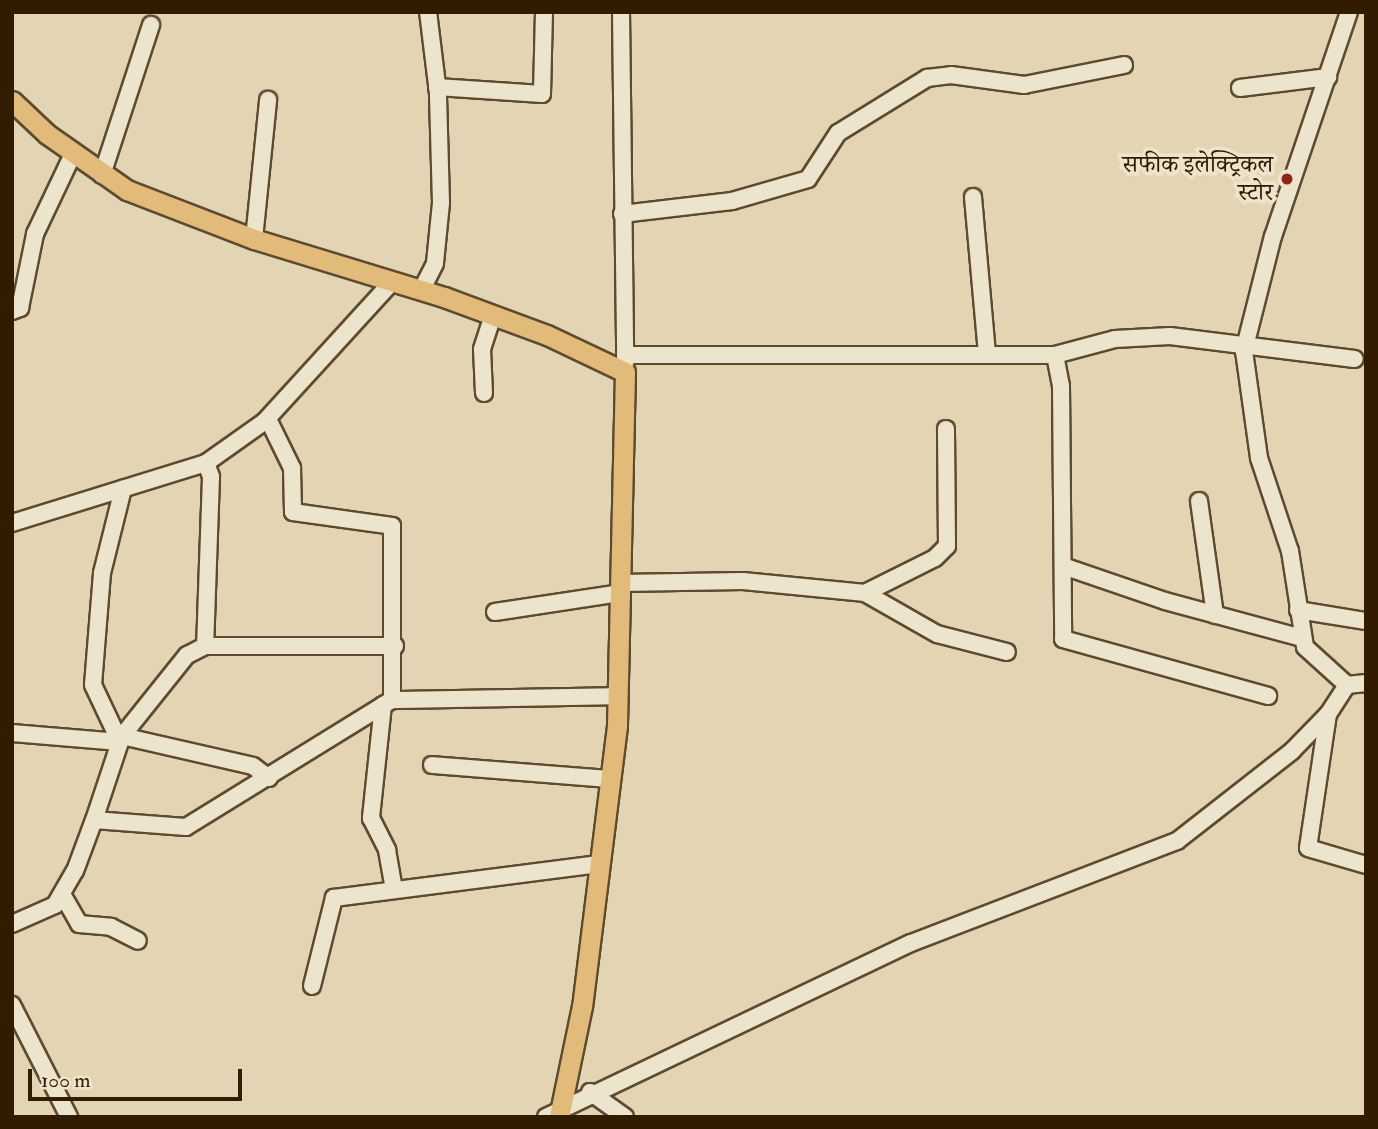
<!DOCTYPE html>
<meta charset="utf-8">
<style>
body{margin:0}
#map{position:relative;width:1378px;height:1129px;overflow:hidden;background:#e3d5b4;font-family:"IM FELL Double Pica","Noto Serif Devanagari",serif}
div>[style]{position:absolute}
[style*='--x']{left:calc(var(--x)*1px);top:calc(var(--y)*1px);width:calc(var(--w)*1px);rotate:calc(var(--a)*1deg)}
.roads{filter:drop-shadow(2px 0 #5e4a2e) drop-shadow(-2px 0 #5e4a2e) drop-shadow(0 2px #5e4a2e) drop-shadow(0 -2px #5e4a2e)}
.minor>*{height:16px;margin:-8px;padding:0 8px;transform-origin:8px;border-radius:8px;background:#ede4ce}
.major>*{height:19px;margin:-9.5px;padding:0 9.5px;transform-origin:9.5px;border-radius:9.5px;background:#e2ba7a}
.dots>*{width:19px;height:19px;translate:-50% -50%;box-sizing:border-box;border:4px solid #ede4ce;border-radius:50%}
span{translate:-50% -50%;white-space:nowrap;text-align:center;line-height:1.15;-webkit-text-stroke:7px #ede4ce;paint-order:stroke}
.poi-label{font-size:24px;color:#311c02}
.right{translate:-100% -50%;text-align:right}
.frame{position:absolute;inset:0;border:14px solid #311c02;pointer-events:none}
.scale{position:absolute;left:28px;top:1069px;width:214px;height:32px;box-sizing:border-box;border:4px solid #311c02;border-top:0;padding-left:9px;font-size:21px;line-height:24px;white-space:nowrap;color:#311c02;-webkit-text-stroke:5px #ede4ce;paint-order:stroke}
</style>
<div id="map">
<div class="roads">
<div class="minor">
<i style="--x:621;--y:12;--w:351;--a:89.3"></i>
<i style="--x:1349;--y:12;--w:237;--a:108.7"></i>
<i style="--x:1273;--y:236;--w:119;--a:104.2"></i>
<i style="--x:1244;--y:351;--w:108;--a:82"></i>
<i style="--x:1259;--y:458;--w:98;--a:71.6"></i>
<i style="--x:1290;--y:551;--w:97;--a:81.1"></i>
<i style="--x:1305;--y:647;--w:57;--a:42.1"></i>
<i style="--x:1347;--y:685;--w:19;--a:-6"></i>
<i style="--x:437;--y:87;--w:105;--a:3.8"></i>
<i style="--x:542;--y:94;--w:82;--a:-88.6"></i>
<i style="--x:1240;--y:88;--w:89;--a:-7.1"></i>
<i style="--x:102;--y:175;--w:158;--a:-71.9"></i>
<i style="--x:973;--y:197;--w:158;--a:84.9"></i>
<i style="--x:622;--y:214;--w:111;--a:-6.7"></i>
<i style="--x:732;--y:201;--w:79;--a:-16.1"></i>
<i style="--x:808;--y:179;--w:55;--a:-56.9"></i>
<i style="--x:838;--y:133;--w:105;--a:-31.7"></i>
<i style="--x:927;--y:78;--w:24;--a:-7"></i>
<i style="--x:951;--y:75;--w:74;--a:7.8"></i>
<i style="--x:1024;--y:85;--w:102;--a:-11.3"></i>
<i style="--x:254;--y:239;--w:140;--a:-84.2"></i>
<i style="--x:421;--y:291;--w:31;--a:-63"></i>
<i style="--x:435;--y:263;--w:60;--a:-84.3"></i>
<i style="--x:441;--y:203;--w:110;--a:-91.6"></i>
<i style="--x:438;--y:93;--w:82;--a:-97"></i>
<i style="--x:12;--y:311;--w:9;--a:-21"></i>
<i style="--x:20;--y:308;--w:76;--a:-78.5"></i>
<i style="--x:35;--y:234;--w:89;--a:-64.6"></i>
<i style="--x:625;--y:355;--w:430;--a:0"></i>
<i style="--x:1055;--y:355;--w:32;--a:79"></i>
<i style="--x:1061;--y:386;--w:253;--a:89.5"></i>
<i style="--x:1063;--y:639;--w:213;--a:15.5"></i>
<i style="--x:1055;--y:355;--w:62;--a:-14.9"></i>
<i style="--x:1115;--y:339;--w:55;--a:-3.1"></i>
<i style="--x:1170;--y:336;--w:186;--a:7.1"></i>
<i style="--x:484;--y:393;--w:44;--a:-92.6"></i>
<i style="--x:482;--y:349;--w:36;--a:-72"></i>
<i style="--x:268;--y:419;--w:55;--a:63.9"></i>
<i style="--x:292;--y:468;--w:44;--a:88.7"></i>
<i style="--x:293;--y:512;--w:100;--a:8"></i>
<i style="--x:392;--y:526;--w:174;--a:90"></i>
<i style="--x:392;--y:700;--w:226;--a:-1"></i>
<i style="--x:206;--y:463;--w:15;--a:70"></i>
<i style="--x:211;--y:477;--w:169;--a:92"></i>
<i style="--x:205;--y:646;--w:190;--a:0"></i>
<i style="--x:1199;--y:501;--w:115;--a:82"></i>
<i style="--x:12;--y:523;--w:203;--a:-17.2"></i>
<i style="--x:206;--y:463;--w:72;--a:-35.4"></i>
<i style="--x:265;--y:421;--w:187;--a:-47.6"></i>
<i style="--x:1063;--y:566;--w:108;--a:18.9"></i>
<i style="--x:1165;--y:601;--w:142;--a:15.1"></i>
<i style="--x:620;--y:583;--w:123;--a:-0.9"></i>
<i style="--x:743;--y:581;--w:123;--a:5.6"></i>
<i style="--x:865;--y:593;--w:83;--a:29.7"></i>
<i style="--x:937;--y:634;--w:72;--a:14.4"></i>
<i style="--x:865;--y:593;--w:78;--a:-26.6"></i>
<i style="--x:935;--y:558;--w:17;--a:-45"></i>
<i style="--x:947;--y:546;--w:117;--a:-90.5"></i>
<i style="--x:1298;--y:610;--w:69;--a:9.2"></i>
<i style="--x:495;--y:612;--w:126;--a:-8.6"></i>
<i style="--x:205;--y:646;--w:20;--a:153"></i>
<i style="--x:187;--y:655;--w:104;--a:128.7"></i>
<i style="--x:122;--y:736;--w:89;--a:108.4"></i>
<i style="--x:94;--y:820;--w:92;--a:4.4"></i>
<i style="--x:186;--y:827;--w:242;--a:-31.7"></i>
<i style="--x:1347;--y:685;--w:35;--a:123"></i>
<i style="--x:1328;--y:714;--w:135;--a:98.5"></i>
<i style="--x:1308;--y:848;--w:60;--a:16.3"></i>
<i style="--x:383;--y:705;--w:114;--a:96.1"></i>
<i style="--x:371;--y:818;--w:36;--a:63"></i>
<i style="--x:387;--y:850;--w:39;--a:80"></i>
<i style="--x:12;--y:733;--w:108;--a:4.8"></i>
<i style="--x:122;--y:736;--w:134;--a:12.9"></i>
<i style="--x:253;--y:766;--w:20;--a:37"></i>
<i style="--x:120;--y:742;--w:63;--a:-115.3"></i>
<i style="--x:93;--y:685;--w:112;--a:-85.4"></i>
<i style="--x:102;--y:573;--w:87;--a:-76"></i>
<i style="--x:432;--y:765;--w:179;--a:4.5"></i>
<i style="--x:62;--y:894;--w:34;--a:60"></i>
<i style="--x:79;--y:924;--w:32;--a:5"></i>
<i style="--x:111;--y:927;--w:30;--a:27"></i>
<i style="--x:12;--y:924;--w:47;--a:-23.8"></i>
<i style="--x:55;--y:905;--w:39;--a:-60"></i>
<i style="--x:75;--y:871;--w:54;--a:-69.6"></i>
<i style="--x:312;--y:986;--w:91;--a:-76"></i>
<i style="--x:334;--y:898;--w:267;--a:-7.3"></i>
<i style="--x:12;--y:1005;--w:126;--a:63"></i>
<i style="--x:590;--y:1092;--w:43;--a:35.5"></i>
<i style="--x:546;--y:1117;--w:404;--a:-25.5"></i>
<i style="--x:911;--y:943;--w:285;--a:-21"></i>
<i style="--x:1177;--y:841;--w:146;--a:-38"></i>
<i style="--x:1292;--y:751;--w:52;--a:-45.8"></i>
</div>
<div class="major">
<i style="--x:12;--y:101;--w:48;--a:43.3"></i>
<i style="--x:47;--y:134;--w:98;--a:35"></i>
<i style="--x:127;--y:190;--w:136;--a:21.1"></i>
<i style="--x:254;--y:239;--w:199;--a:17"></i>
<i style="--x:444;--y:297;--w:110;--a:20.3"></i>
<i style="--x:547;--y:335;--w:86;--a:25.4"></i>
<i style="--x:625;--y:372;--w:354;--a:91.3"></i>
<i style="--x:617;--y:726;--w:282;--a:97.1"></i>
<i style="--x:582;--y:1006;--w:113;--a:101.7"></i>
</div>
</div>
<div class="dots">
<i style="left:1287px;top:179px;background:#8f2418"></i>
</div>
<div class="poi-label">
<span class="right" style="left:1273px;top:179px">सफीक इलेक्ट्रिकल<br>स्टोर</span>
</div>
<div class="frame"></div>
<div class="scale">100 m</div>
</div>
